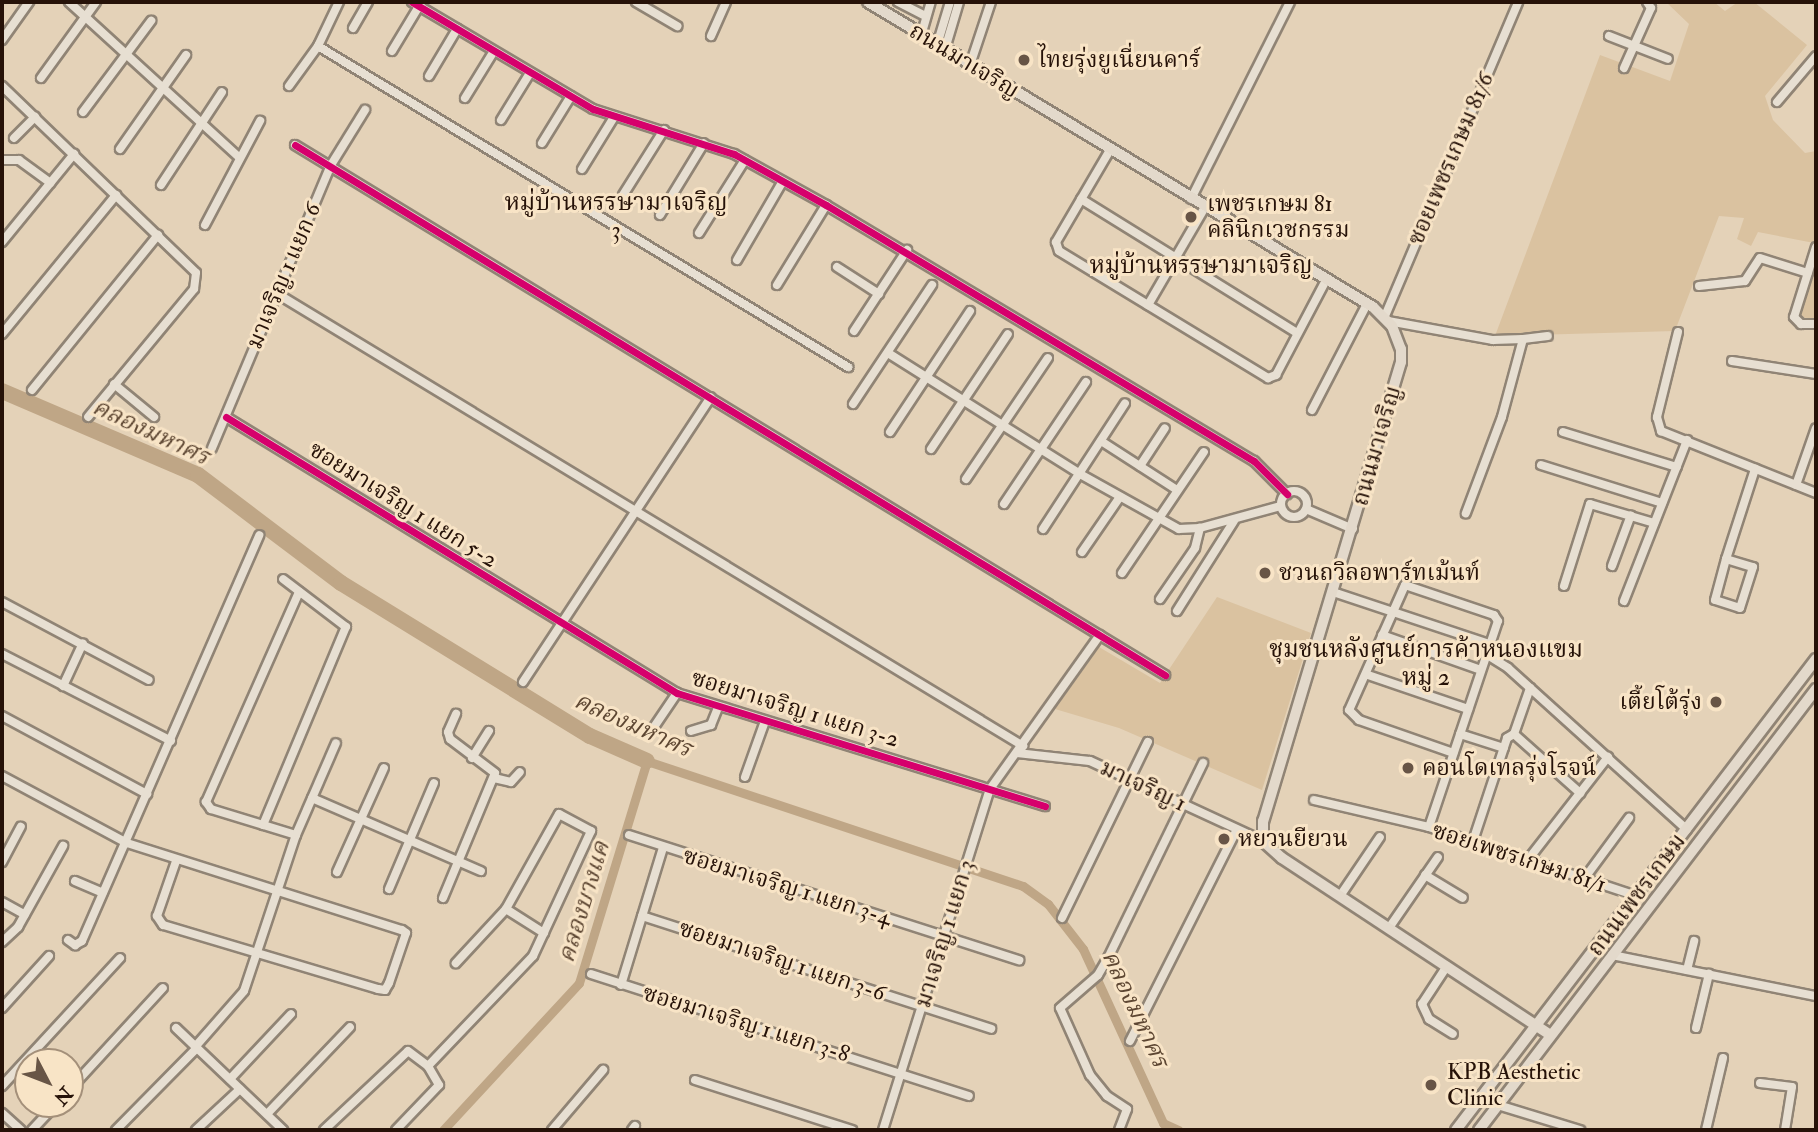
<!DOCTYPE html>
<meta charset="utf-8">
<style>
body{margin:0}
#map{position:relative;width:1818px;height:1132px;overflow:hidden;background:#e4d2b8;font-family:"IM FELL Double Pica","Noto Serif Thai",serif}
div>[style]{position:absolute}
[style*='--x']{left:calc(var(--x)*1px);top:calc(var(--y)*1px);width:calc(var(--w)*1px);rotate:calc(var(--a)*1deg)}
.green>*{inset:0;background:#dac2a0}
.canal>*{height:9px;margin:-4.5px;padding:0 4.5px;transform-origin:4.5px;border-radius:4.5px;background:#bfa686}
.river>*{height:16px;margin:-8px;padding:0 8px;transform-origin:8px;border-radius:8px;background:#bfa686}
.roads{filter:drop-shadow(2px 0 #908475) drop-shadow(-2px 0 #908475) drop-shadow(0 2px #908475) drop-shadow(0 -2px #908475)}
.minor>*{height:8px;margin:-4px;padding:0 4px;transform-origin:4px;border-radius:4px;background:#e7dfd2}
.minor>.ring{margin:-4px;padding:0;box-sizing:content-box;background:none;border:8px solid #e7dfd2;border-radius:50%}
.major>*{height:10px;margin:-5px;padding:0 5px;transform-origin:5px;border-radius:5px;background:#e3d9cb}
.cycleway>*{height:7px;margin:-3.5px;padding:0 3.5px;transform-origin:3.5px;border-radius:3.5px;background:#d6006c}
.dots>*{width:19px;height:19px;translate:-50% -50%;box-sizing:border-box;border:4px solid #f8e4c6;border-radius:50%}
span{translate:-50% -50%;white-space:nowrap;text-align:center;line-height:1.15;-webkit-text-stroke:6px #f8e4c6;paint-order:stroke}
.poi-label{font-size:23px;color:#261208}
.left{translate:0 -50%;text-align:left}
.right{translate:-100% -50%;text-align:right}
.street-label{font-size:23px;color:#261208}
.neighbourhood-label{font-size:24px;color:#261208}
.water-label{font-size:24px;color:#5d4632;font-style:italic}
.frame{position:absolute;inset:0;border:4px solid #261208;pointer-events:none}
.north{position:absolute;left:14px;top:1048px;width:70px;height:70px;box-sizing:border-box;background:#f8e4c6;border:2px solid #a4907a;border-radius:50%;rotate:132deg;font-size:19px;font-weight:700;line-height:28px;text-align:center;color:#261208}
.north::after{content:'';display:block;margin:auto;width:24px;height:32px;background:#685546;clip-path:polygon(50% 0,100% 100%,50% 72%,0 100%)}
</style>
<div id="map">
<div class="green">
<i style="clip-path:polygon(1666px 2px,1714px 2px,1725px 11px,1738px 2px,1754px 2px,1807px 45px,1765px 96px,1773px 120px,1805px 153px,1816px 151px,1816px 319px,1799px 317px,1814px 243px,1758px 232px,1751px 246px,1737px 239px,1744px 218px,1719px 216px,1675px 331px,1495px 336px,1600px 55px,1670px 81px,1689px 24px)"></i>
<i style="clip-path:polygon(1217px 597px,1311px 633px,1262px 790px,1119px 728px,1055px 709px,1099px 647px,1160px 683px)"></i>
</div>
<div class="canal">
<i style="--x:443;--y:1130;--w:200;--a:-47.2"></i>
<i style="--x:579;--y:983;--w:232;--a:-73"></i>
<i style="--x:647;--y:761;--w:396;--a:18.4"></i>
<i style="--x:1023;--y:886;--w:31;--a:36"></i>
<i style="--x:1048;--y:904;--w:57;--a:52.1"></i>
<i style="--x:1083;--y:949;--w:192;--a:65.3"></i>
<i style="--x:1163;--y:1123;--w:17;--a:25"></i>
</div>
<div class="river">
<i style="--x:2;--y:391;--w:213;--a:23.2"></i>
<i style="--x:198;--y:475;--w:179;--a:37.1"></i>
<i style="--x:341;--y:583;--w:292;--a:31.6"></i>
<i style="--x:590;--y:736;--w:62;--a:23.7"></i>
</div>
<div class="roads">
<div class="minor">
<i style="--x:69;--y:2;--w:230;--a:42.4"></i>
<i style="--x:412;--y:2;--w:210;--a:30.6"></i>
<i style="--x:593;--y:109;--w:148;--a:17.7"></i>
<i style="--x:734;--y:154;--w:105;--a:29"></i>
<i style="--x:826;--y:205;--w:499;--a:30.9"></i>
<i style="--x:1254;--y:461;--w:47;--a:45"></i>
<i style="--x:636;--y:2;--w:48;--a:30.3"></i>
<i style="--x:898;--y:2;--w:31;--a:27"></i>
<i style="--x:353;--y:28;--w:30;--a:-60"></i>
<i style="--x:711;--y:36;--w:37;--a:-66"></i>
<i style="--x:921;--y:36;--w:35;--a:-74"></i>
<i style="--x:1609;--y:36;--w:63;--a:21.3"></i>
<i style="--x:2;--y:40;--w:47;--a:-54.6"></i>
<i style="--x:937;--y:45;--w:45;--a:-73.2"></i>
<i style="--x:318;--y:46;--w:620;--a:31.2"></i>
<i style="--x:945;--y:49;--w:49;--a:-73.4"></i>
<i style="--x:392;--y:51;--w:56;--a:-58.9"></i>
<i style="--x:970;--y:65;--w:66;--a:-71.6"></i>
<i style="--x:1624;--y:68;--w:66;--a:-65.8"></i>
<i style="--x:1651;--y:8;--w:7;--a:-124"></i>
<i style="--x:429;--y:76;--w:55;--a:-59.2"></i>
<i style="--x:41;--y:78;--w:94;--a:-54.1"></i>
<i style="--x:2;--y:86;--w:269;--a:43.9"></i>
<i style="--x:196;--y:273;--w:16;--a:97"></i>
<i style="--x:194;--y:289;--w:166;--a:129.6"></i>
<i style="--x:289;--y:86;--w:49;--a:-54.1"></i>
<i style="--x:318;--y:46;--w:49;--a:-64.5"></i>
<i style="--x:465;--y:98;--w:55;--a:-58.3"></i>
<i style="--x:1777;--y:102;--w:60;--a:-49.7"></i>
<i style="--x:83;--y:112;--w:114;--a:-53.2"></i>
<i style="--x:501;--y:120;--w:55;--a:-58.3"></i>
<i style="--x:14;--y:138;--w:30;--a:-45"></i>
<i style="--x:542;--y:143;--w:55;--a:-58.3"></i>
<i style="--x:295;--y:145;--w:1019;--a:31.35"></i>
<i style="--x:120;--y:149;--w:115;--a:-54.9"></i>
<i style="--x:1110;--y:150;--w:107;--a:120.4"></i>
<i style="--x:1056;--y:242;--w:9;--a:72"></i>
<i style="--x:1059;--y:251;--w:245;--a:31.3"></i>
<i style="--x:1268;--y:378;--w:9;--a:-21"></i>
<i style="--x:1276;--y:375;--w:107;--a:-62.2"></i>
<i style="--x:2;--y:160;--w:17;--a:0"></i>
<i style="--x:19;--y:160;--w:39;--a:36"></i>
<i style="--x:582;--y:169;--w:61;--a:-58.4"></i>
<i style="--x:161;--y:185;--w:111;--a:-56.7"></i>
<i style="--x:623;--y:195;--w:77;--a:-57.8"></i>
<i style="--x:1081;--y:199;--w:254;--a:31.8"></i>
<i style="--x:1191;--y:199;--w:220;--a:-63.3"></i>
<i style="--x:660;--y:215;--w:84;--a:-58.6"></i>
<i style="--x:205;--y:225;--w:118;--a:-62.1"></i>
<i style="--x:699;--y:233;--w:86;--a:-57.8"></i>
<i style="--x:2;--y:242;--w:114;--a:-50.7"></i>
<i style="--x:1816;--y:247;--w:73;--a:107.4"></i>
<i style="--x:1794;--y:317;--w:10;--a:45"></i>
<i style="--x:1801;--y:324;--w:15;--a:0"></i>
<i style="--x:737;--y:260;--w:91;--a:-59.8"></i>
<i style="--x:837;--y:267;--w:50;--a:32.7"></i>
<i style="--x:777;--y:285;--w:94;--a:-58.5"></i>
<i style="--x:1699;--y:286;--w:46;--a:-6.2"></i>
<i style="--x:1745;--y:281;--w:27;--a:-57"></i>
<i style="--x:1760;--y:258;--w:50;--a:17.4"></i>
<i style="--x:276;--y:293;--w:874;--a:31.23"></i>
<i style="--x:1148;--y:305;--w:113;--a:-59.8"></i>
<i style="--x:1385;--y:316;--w:341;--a:-67"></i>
<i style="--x:1388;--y:321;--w:107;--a:10.3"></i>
<i style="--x:1493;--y:340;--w:30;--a:-2"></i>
<i style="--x:1523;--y:339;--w:81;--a:105.1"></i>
<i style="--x:1502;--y:417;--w:103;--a:110.6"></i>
<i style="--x:854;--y:331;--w:97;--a:-56.8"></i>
<i style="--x:1678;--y:332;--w:88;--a:103.9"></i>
<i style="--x:1657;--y:417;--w:15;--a:74"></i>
<i style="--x:1661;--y:431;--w:167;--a:21.8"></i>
<i style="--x:2;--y:334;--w:180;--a:-50.6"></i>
<i style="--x:1523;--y:339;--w:25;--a:-7"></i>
<i style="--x:888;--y:353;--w:227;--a:32.2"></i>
<i style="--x:1080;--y:474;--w:113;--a:29.1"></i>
<i style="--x:1179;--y:529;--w:21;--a:-3"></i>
<i style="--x:1200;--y:528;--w:84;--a:-15.2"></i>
<i style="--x:1732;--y:361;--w:85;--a:8.8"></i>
<i style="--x:114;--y:384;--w:52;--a:39.5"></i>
<i style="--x:32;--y:390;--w:200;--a:-50.9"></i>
<i style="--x:853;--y:404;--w:143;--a:-56.4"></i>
<i style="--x:1312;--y:410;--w:119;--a:-62.6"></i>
<i style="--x:226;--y:417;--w:529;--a:31.47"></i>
<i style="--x:677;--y:693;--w:385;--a:17.1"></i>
<i style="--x:890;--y:432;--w:145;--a:-56.5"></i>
<i style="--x:1563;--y:432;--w:119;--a:17.1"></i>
<i style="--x:1101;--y:441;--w:90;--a:32.8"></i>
<i style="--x:212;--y:448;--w:307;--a:-67.2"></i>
<i style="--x:331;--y:165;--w:65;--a:-58.3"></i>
<i style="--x:931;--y:449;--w:138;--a:-56.2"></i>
<i style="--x:1541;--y:465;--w:127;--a:17.4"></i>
<i style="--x:1140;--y:466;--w:45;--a:-56.7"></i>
<i style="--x:966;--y:479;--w:146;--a:-55.9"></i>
<i style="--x:1796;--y:485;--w:60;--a:-70.7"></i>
<i class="ring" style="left:1281px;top:491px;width:18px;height:18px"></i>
<i style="--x:1004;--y:504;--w:147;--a:-56.1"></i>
<i style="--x:1306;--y:509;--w:51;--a:23.1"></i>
<i style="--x:1043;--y:529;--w:150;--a:-56.9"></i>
<i style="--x:1082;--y:552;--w:67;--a:-55.4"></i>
<i style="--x:1726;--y:559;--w:28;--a:17"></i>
<i style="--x:1753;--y:567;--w:43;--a:107.6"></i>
<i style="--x:1740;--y:608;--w:26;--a:-162"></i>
<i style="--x:1715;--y:600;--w:42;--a:-75"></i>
<i style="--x:1726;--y:559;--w:95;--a:-72.1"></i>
<i style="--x:1612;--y:566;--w:54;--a:-69.6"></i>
<i style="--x:1122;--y:573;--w:146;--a:-55.9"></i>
<i style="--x:1564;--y:586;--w:86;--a:-72.4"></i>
<i style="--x:1590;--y:504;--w:67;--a:16.5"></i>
<i style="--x:1333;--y:592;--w:164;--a:18.4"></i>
<i style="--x:1160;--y:599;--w:62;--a:-55.5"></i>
<i style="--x:1195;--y:548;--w:21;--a:-76"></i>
<i style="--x:1624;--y:601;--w:173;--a:-68.6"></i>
<i style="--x:2;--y:602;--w:166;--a:28"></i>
<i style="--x:1177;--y:611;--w:107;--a:-57.7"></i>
<i style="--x:1382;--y:635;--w:105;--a:19.5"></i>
<i style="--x:2;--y:654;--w:190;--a:27.2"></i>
<i style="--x:1486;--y:654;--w:26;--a:32"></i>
<i style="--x:1508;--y:668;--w:241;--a:42.1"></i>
<i style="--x:1368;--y:675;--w:106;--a:18.8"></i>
<i style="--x:523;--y:682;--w:341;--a:-56.6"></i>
<i style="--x:63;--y:686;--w:47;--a:-65.1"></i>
<i style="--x:2;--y:716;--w:165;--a:28.3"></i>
<i style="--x:652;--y:730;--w:45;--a:-56"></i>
<i style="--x:691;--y:731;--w:21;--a:-17"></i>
<i style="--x:711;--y:725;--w:18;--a:-68"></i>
<i style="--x:1460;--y:734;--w:46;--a:17.7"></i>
<i style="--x:1514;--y:734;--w:89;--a:41.8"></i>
<i style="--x:1017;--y:753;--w:73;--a:6.3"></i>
<i style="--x:1090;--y:761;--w:191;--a:24.8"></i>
<i style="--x:472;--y:758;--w:32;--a:-58"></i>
<i style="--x:2;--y:776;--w:142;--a:28.2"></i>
<i style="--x:127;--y:843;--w:288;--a:17.6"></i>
<i style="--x:402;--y:930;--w:5;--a:37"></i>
<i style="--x:406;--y:933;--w:53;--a:108.8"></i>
<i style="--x:389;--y:983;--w:8;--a:120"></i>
<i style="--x:385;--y:990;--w:7;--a:-172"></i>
<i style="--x:378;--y:989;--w:224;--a:-163.4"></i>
<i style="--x:163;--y:925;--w:11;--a:-124"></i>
<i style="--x:157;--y:916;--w:58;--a:-70.9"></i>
<i style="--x:745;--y:777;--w:59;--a:-70.3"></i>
<i style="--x:494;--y:778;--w:17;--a:13"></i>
<i style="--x:511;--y:782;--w:13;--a:-48"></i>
<i style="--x:312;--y:798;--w:184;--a:23.4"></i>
<i style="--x:1314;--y:800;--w:118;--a:13.2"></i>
<i style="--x:1429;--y:827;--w:218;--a:18.4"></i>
<i style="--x:263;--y:825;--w:215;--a:-67.3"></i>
<i style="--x:346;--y:627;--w:79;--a:-142.7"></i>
<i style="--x:1429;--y:827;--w:217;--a:-71.5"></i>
<i style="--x:1498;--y:621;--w:7;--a:-124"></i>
<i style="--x:1494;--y:615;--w:94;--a:-161.4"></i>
<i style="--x:1405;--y:585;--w:137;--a:114.1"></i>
<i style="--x:1349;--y:710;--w:14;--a:45"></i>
<i style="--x:1359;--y:720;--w:100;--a:19.3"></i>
<i style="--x:296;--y:835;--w:89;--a:-163"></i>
<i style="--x:211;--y:809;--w:9;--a:-126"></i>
<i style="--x:206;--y:802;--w:230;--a:-66.1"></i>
<i style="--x:629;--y:835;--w:410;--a:17.8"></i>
<i style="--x:1473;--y:841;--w:108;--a:-71.7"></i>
<i style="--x:1507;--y:738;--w:8;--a:-30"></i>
<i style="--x:1514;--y:734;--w:49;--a:-70.8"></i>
<i style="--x:1527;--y:861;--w:132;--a:-52.1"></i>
<i style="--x:2;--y:862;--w:40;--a:-62"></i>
<i style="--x:337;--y:872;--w:114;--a:-65.7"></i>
<i style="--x:1425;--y:875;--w:44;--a:31.2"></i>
<i style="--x:1584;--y:879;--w:76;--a:-53.6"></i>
<i style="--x:75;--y:881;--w:30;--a:23"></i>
<i style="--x:389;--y:889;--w:115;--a:-67"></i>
<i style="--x:1340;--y:896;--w:71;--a:-55.9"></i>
<i style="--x:443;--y:898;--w:135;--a:-67.4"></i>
<i style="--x:495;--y:773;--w:56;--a:-142.9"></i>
<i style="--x:450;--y:739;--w:7;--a:-106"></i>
<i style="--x:448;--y:732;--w:20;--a:-66"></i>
<i style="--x:2;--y:902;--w:26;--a:29"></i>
<i style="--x:506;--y:909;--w:45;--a:32.3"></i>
<i style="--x:642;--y:916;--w:367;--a:17.9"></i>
<i style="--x:1062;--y:918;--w:196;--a:-64"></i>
<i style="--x:1389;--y:928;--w:86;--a:-55.4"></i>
<i style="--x:68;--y:940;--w:9;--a:36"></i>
<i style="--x:75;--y:945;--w:8;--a:-30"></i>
<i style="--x:82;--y:941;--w:443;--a:-66.4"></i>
<i style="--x:2;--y:942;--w:22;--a:-43"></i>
<i style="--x:18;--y:927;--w:93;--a:-60.9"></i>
<i style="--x:1612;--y:955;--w:208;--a:11.4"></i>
<i style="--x:1447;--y:966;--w:45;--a:123.3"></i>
<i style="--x:1422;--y:1004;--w:17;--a:65"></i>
<i style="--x:1429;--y:1019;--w:28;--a:32"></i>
<i style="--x:1687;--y:970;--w:30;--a:-76"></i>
<i style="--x:591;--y:974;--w:397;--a:17.9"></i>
<i style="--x:621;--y:985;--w:143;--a:-73"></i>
<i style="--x:2;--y:1008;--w:70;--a:-47.9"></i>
<i style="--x:176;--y:1028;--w:148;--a:43.6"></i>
<i style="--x:1696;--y:1028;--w:56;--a:-76.5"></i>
<i style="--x:1130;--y:1041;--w:237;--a:-63.2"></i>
<i style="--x:195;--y:1047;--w:74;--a:-48.8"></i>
<i style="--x:244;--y:991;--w:164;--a:-71.6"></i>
<i style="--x:296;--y:835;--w:100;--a:-66.5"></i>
<i style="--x:428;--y:1066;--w:152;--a:-46.3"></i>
<i style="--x:533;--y:956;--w:138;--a:-65.1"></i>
<i style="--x:591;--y:831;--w:36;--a:-152"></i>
<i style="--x:559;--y:814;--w:109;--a:119.2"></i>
<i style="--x:506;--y:909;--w:74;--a:132.8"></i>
<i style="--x:230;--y:1079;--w:89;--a:-46.8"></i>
<i style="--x:695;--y:1080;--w:165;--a:17.7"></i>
<i style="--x:1760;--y:1083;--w:32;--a:7"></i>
<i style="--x:1792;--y:1087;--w:44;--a:99.2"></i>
<i style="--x:2;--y:1086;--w:174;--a:-47.3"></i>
<i style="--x:70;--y:1089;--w:137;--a:-47.4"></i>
<i style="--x:1498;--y:1105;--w:86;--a:17"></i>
<i style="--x:2;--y:1113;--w:25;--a:42"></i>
<i style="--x:267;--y:1114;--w:120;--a:-46.3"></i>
<i style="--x:32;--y:1130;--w:35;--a:-47"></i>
<i style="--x:116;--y:1130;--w:115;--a:-45.4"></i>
<i style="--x:196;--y:1130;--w:60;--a:-43"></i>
<i style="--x:324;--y:1130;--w:115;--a:-43.2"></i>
<i style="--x:408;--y:1051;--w:25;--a:37"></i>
<i style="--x:428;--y:1066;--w:22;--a:60"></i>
<i style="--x:439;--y:1085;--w:62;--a:133.7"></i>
<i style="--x:552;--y:1130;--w:79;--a:-49.6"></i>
<i style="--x:632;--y:1130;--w:5;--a:-53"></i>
<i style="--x:883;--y:1130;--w:357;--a:-72.6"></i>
<i style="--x:990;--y:789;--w:189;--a:-54.5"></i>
<i style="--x:1119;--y:1130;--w:22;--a:-69"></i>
<i style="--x:1127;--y:1109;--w:24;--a:-147"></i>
<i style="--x:1107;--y:1096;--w:27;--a:-129"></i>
<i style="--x:1090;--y:1075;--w:73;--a:-114.1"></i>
<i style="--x:1060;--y:1008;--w:50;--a:-41"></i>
<i style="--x:1098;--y:975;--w:20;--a:-60"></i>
<i style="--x:1108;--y:958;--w:217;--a:-64"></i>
<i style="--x:1706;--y:1130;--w:74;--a:-76.7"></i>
</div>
<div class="major">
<i style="--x:868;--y:2;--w:590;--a:31.13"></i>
<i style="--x:1373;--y:307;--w:27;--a:45"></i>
<i style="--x:1392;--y:326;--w:25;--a:69"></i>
<i style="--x:1401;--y:349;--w:13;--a:90"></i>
<i style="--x:1401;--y:362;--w:479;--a:106.7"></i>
<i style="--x:1263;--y:821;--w:20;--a:90"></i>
<i style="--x:1263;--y:841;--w:25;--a:42"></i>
<i style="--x:1282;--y:858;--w:321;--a:33.4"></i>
<i style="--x:1456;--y:1130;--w:593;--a:-52.61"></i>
<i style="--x:1479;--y:1130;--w:555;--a:-52.61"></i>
</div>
</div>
<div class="cycleway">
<i style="--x:412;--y:2;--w:210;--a:30.6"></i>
<i style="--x:593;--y:109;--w:148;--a:17.7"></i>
<i style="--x:734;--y:154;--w:105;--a:29"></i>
<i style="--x:826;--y:205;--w:499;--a:30.9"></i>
<i style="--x:1254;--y:461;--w:47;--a:45"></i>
<i style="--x:295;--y:145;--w:1019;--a:31.35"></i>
<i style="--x:226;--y:417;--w:529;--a:31.47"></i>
<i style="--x:677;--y:693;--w:385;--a:17.1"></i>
</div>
<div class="dots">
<i style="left:1024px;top:60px;background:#685546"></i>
<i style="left:1191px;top:217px;background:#685546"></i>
<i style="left:1265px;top:573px;background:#685546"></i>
<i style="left:1716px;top:702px;background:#685546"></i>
<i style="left:1408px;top:768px;background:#685546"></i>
<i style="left:1224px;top:839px;background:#685546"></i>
<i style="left:1431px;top:1085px;background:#685546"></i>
</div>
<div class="poi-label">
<span class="left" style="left:1038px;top:60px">ไทยรุ่งยูเนี่ยนคาร์</span>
<span class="left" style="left:1207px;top:217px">เพชรเกษม 81<br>คลินิกเวชกรรม</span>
<span class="left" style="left:1279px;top:573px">ชวนถวิลอพาร์ทเม้นท์</span>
<span class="right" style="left:1702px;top:702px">เตี้ยโต้รุ่ง</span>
<span class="left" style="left:1422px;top:768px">คอนโดเทลรุ่งโรจน์</span>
<span class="left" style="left:1238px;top:839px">หยวนยียวน</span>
<span class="left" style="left:1447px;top:1085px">KPB Aesthetic<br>Clinic</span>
</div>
<div class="street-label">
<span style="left:964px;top:61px;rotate:31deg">ถนนมาเจริญ</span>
<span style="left:1451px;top:159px;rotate:-67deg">ซอยเพชรเกษม 81/6</span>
<span style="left:284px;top:276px;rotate:-67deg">มาเจริญ 1 แยก 6</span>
<span style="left:1377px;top:446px;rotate:-74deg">ถนนมาเจริญ</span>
<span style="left:403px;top:505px;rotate:32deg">ซอยมาเจริญ 1 แยก 5-2</span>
<span style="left:795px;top:709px;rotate:17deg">ซอยมาเจริญ 1 แยก 3-2</span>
<span style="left:1143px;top:786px;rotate:25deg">มาเจริญ 1</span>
<span style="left:1519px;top:858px;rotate:18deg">ซอยเพชรเกษม 81/1</span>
<span style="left:787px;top:887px;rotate:17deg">ซอยมาเจริญ 1 แยก 3-4</span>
<span style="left:1637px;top:895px;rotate:-53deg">ถนนเพชรเกษม</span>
<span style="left:945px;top:934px;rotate:-73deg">มาเจริญ 1 แยก 3</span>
<span style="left:782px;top:961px;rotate:18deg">ซอยมาเจริญ 1 แยก 3-6</span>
<span style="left:746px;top:1024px;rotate:17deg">ซอยมาเจริญ 1 แยก 3-8</span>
</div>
<div class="neighbourhood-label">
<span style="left:616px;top:217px">หมู่บ้านหรรษามาเจริญ<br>3</span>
<span style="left:1201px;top:266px">หมู่บ้านหรรษามาเจริญ</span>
<span style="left:1426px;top:664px">ชุมชนหลังศูนย์การค้าหนองแขม<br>หมู่ 2</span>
</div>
<div class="water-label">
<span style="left:151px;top:432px;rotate:25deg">คลองมหาศร</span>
<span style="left:633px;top:725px;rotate:24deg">คลองมหาศร</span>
<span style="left:584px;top:902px;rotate:-73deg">คลองบางแค</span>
<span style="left:1135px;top:1009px;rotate:65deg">คลองมหาศร</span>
</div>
<div class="frame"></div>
<div class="north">N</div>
</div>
